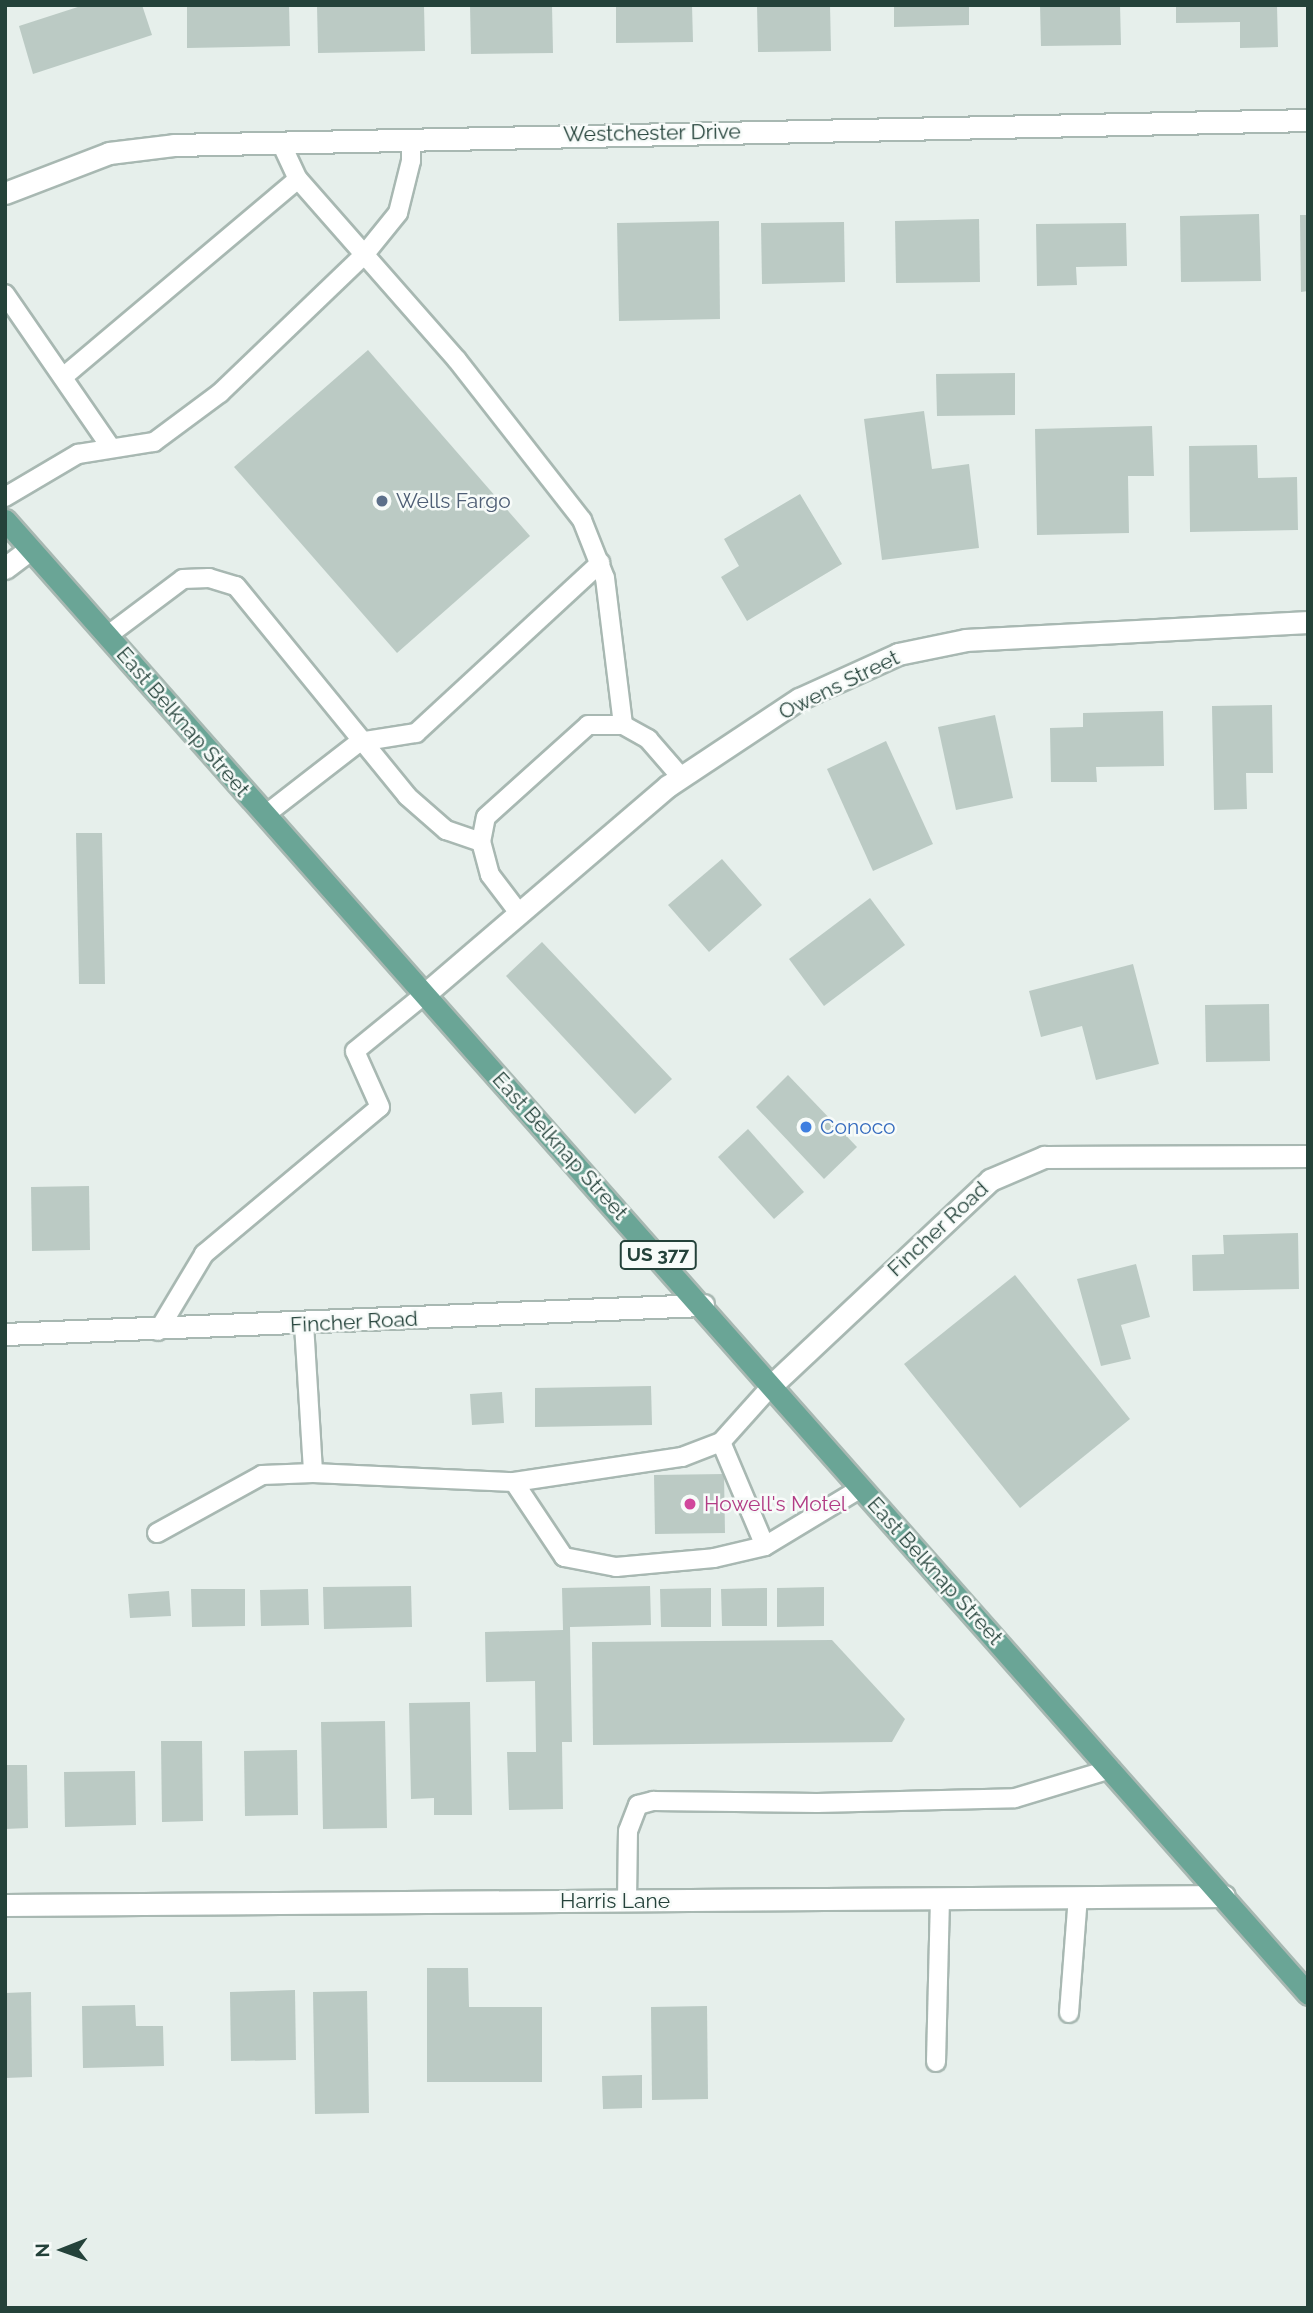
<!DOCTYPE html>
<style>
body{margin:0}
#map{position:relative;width:1313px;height:2313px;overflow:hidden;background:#e6efeb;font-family:Raleway,sans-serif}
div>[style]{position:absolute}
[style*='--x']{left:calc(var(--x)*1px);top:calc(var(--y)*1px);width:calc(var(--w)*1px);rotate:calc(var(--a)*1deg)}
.building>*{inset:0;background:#bbcac4}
.roads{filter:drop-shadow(2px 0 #a8b8b2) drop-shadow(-2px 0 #a8b8b2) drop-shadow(0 2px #a8b8b2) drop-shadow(0 -2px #a8b8b2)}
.lane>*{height:18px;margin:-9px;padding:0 9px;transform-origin:9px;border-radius:9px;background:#fff}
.street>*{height:21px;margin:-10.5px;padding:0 10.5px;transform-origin:10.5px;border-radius:10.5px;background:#fff}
.primary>*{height:21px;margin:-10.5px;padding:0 10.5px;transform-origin:10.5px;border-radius:10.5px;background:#6aa596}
.dots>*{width:19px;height:19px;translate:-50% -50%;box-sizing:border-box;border:4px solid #f7fbf9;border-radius:50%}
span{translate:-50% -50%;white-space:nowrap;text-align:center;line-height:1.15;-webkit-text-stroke:5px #f7fbf9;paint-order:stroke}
.shield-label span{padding:2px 5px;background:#f7fbf9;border:2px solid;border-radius:5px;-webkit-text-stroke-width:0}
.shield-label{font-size:19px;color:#24423a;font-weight:700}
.street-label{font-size:21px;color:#24423a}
.service-label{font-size:21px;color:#4e5e75}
.left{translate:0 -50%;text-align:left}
.shop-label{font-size:21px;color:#366cbe}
.hotel-label{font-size:21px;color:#b23c85}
.frame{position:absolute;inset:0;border:7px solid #24423a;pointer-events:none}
.north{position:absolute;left:28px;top:2215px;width:70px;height:70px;-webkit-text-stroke:5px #f7fbf9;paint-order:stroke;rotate:269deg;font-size:19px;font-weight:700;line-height:28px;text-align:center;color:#24423a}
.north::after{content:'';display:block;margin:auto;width:24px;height:32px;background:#24423a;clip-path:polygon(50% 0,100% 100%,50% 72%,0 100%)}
</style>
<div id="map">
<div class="building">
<i style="clip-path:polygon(84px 5px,142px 5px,152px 35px,33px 74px,19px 26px)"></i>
<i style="clip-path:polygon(187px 5px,289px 5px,290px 46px,187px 48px)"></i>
<i style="clip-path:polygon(317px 5px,424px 5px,425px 51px,318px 53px)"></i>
<i style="clip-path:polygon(470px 5px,552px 5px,553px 53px,471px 54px)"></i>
<i style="clip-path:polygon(616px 5px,692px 5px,693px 42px,616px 43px)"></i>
<i style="clip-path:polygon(757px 5px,830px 5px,831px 51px,758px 52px)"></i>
<i style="clip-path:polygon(894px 5px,969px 5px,969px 25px,894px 27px)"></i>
<i style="clip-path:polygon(1040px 5px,1120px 5px,1121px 45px,1041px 46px)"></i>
<i style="clip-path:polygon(1176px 5px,1277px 5px,1278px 47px,1240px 48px,1240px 22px,1176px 23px)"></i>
<i style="clip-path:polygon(1259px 214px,1261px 281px,1181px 282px,1180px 216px)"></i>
<i style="clip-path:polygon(1300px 215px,1308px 215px,1308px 291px,1301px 292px)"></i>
<i style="clip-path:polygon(979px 219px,980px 282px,896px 283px,895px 221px)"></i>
<i style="clip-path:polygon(719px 221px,720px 319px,619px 321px,617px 223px)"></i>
<i style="clip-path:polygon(844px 222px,845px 282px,762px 284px,761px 223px)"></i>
<i style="clip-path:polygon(1126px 223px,1127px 266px,1076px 267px,1077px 285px,1037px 286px,1036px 224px)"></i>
<i style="clip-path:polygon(368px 350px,530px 536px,397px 653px,234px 467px)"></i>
<i style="clip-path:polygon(1015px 373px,1015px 415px,937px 416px,936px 374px)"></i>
<i style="clip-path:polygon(924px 411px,932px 469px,969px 464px,979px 548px,882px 560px,864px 419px)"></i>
<i style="clip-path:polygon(1152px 426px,1154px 476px,1128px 476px,1129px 533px,1037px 535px,1035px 429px)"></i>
<i style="clip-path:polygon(1257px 445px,1258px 478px,1297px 477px,1298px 530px,1190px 532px,1189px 446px)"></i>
<i style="clip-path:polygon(800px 494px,842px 564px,747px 621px,721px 577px,739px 566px,724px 539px)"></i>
<i style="clip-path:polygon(1272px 705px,1273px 773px,1246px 773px,1247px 809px,1214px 810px,1212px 706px)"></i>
<i style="clip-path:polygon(1163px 711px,1164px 766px,1096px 767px,1097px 782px,1051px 782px,1050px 728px,1083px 727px,1083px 713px)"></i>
<i style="clip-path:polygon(995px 715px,1013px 798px,956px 810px,938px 727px)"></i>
<i style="clip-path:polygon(886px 741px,933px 844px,873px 871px,827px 769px)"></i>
<i style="clip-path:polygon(76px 833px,102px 833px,105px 984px,79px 984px)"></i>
<i style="clip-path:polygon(722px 859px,762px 905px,709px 952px,668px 905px)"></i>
<i style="clip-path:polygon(870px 898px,905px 945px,824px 1006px,789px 959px)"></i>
<i style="clip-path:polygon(542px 942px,672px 1079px,635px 1114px,506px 976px)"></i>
<i style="clip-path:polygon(1133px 964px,1159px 1064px,1096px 1080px,1082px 1026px,1041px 1037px,1029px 991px)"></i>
<i style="clip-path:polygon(1269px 1004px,1270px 1061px,1206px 1062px,1205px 1005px)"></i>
<i style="clip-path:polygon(788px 1075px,857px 1147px,824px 1179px,756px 1107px)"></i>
<i style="clip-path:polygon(748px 1129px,804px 1192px,774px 1219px,718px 1157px)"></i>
<i style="clip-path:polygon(89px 1186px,90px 1250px,32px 1251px,31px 1187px)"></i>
<i style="clip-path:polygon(1298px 1233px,1299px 1289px,1193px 1291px,1192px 1255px,1224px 1254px,1223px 1235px)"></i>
<i style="clip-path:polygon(1136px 1264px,1150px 1317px,1121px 1325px,1131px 1359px,1101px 1366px,1077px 1279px)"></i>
<i style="clip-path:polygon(1015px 1275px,1130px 1419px,1020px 1508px,904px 1364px)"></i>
<i style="clip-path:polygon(651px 1386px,652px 1425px,535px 1427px,535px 1388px)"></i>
<i style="clip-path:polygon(502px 1392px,504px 1423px,472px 1425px,470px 1394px)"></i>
<i style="clip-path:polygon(724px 1474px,725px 1533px,655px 1534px,654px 1475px)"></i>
<i style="clip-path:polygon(411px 1586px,412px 1627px,324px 1629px,323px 1587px)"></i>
<i style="clip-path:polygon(650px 1586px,651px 1625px,570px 1627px,572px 1742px,562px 1742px,563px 1809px,509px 1810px,507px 1752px,536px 1752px,535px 1681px,486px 1682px,485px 1632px,563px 1630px,562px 1588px)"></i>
<i style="clip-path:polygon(824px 1587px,824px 1626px,777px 1627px,777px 1588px)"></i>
<i style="clip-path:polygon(711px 1588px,711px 1627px,661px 1627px,660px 1589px)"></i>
<i style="clip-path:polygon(767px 1588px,767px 1626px,722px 1626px,721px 1589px)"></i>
<i style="clip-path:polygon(191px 1589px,245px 1589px,245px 1626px,192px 1627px)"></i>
<i style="clip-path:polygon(308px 1589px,309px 1625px,261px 1626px,260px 1590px)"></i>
<i style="clip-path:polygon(169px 1591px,171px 1616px,130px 1618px,128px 1594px)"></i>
<i style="clip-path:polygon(832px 1640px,905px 1719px,892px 1742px,593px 1745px,592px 1642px)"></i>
<i style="clip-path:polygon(470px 1702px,472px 1815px,434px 1815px,434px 1798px,411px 1799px,409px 1703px)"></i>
<i style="clip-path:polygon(385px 1721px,387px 1828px,323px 1829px,321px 1722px)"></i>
<i style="clip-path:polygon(161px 1741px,202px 1741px,203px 1821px,162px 1822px)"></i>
<i style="clip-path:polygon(297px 1750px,298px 1815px,245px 1816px,244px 1751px)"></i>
<i style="clip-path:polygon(5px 1765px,27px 1765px,28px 1828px,5px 1829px)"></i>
<i style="clip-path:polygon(135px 1771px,136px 1825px,65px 1827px,64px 1772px)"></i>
<i style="clip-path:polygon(427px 1968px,468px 1968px,469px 2007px,542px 2007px,542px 2082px,427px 2082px)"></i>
<i style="clip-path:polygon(295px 1990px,296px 2060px,231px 2061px,230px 1992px)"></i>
<i style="clip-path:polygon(367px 1991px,369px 2113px,315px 2114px,313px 1992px)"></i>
<i style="clip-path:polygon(31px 1992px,32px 2077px,5px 2078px,5px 1993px)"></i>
<i style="clip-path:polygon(135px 2005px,136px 2026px,163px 2026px,164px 2066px,83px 2068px,82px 2006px)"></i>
<i style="clip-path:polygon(707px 2006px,708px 2099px,652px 2100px,651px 2007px)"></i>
<i style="clip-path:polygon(642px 2075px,642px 2108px,603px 2109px,602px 2076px)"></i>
</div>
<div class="roads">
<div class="lane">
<i style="--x:281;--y:143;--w:40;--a:65"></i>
<i style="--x:298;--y:179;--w:241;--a:48.7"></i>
<i style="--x:457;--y:360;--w:203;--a:52"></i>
<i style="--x:582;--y:520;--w:62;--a:68.4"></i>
<i style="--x:605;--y:578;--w:148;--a:83"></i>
<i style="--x:5;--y:294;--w:185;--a:55.4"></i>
<i style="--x:63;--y:377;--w:307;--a:-40.1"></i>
<i style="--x:5;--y:497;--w:85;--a:-30.5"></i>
<i style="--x:78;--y:454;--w:77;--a:-9"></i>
<i style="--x:154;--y:442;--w:82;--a:-36.6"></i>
<i style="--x:220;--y:393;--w:199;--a:-43.8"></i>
<i style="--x:364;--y:255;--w:54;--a:-51"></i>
<i style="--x:398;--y:213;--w:54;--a:-76"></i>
<i style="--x:411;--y:161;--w:22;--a:-90"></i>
<i style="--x:107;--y:636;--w:95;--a:-36.9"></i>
<i style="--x:183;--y:579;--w:26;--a:-2"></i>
<i style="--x:209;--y:578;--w:28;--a:17"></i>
<i style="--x:236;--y:586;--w:271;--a:50.8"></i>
<i style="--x:407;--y:796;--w:52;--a:41.1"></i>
<i style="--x:446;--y:830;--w:37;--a:19"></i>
<i style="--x:265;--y:815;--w:119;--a:-37.8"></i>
<i style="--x:359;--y:742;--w:58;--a:-9"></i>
<i style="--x:416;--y:733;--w:251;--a:-42.7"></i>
<i style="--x:519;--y:913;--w:48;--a:-127.3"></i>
<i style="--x:490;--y:875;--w:34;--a:-105"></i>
<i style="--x:481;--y:842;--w:25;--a:-79"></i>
<i style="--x:486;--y:817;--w:137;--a:-42"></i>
<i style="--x:588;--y:725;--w:35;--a:0"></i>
<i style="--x:623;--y:725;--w:29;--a:29"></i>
<i style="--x:648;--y:739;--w:50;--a:49"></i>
<i style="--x:304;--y:1324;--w:149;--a:86.5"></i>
<i style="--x:158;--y:1331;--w:90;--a:-59.1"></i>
<i style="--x:204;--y:1254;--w:229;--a:-39.9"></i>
<i style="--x:380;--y:1107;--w:61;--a:-114.1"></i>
<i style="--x:355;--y:1051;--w:90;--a:-39.2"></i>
<i style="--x:721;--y:1442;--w:113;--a:67.1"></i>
<i style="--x:765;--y:1546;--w:112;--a:-31.1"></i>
<i style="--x:514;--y:1482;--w:90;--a:56.3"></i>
<i style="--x:564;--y:1557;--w:53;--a:10.9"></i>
<i style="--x:616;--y:1567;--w:98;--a:-5.2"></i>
<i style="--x:714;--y:1558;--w:52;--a:-13.2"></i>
<i style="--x:157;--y:1533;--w:120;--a:-28.9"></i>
<i style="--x:262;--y:1475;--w:51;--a:-2.2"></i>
<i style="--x:313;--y:1473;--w:201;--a:2.6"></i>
<i style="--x:514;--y:1482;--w:170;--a:-8.5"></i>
<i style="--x:682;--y:1457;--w:42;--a:-21"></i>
<i style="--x:721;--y:1442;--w:78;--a:-48.1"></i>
<i style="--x:627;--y:1901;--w:70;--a:-89.2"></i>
<i style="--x:628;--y:1831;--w:28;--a:-69"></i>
<i style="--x:638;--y:1805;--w:16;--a:-15"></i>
<i style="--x:653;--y:1801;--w:164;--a:0.7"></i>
<i style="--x:817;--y:1803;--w:198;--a:-1.4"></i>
<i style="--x:1015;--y:1798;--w:100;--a:-16.8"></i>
<i style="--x:1069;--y:2013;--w:116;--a:-85.6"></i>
<i style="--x:936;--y:2062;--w:163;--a:-88.6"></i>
</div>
<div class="street">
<i style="--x:5;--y:193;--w:111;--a:-21"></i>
<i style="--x:109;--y:153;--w:65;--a:-7"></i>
<i style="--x:174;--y:145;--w:1134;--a:-1.26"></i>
<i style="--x:5;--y:568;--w:31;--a:-37"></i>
<i style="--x:425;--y:994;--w:320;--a:-40.6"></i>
<i style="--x:668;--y:786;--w:157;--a:-33.6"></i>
<i style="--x:799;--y:699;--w:109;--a:-24.4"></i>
<i style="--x:898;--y:654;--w:69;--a:-11.6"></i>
<i style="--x:966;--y:640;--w:342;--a:-3"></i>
<i style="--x:5;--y:1334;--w:699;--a:-2.38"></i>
<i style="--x:773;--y:1384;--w:298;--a:-43.2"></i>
<i style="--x:990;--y:1180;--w:59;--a:-23.1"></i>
<i style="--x:1044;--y:1157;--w:264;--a:-0.2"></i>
<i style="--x:5;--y:1905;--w:1219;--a:-0.42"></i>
</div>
<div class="primary">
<i style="--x:5;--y:520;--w:1967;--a:48.52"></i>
</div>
</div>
<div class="dots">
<i style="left:382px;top:501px;background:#5c6f8a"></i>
<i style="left:806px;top:1127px;background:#3f7fe0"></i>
<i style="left:690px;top:1504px;background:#d1479c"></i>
</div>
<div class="shield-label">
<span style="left:658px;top:1255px">US 377</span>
</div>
<div class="street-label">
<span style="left:652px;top:133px;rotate:-1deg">Westchester Drive</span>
<span style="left:839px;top:685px;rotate:-26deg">Owens Street</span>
<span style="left:183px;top:722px;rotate:49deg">East Belknap Street</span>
<span style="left:560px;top:1146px;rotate:48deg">East Belknap Street</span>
<span style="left:938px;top:1229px;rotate:-43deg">Fincher Road</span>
<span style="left:354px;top:1322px;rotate:-3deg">Fincher Road</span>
<span style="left:935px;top:1571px;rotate:48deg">East Belknap Street</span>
<span style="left:615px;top:1901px">Harris Lane</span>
</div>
<div class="service-label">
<span class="left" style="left:396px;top:501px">Wells Fargo</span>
</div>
<div class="shop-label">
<span class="left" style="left:820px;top:1127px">Conoco</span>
</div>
<div class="hotel-label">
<span class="left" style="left:704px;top:1504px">Howell's Motel</span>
</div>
<div class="frame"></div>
<div class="north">N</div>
</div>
